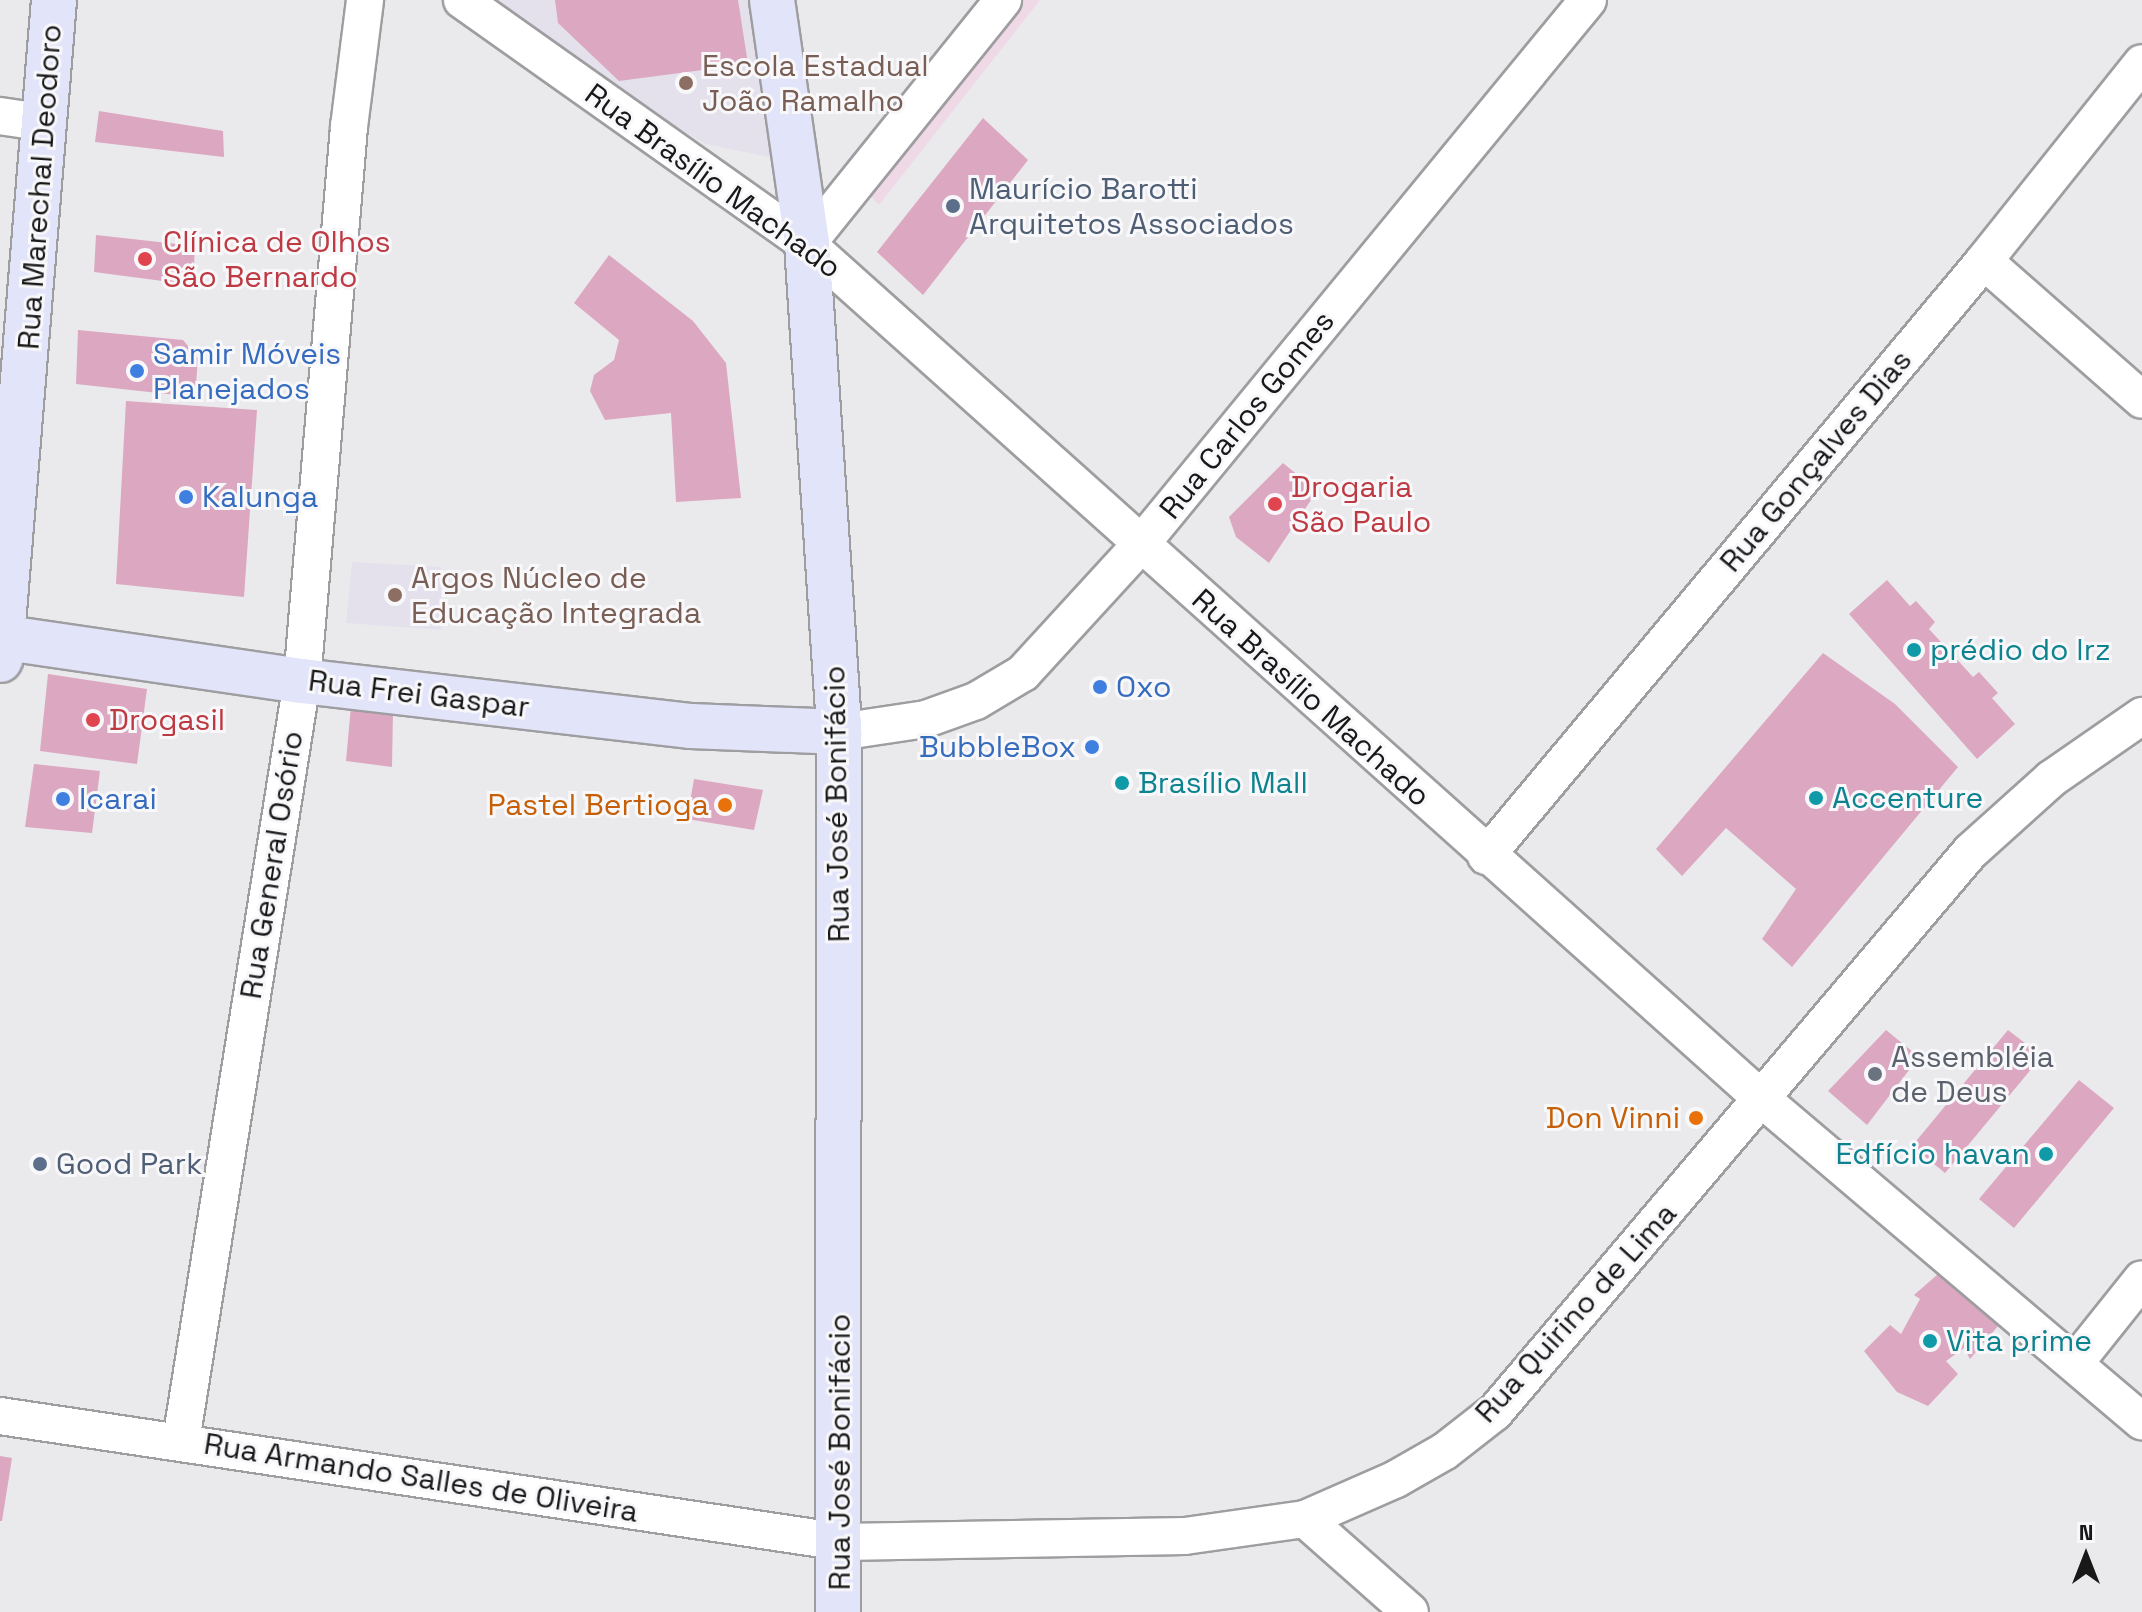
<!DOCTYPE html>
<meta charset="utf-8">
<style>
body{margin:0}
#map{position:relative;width:2142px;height:1612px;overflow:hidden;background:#eaeaed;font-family:"Space Grotesk",sans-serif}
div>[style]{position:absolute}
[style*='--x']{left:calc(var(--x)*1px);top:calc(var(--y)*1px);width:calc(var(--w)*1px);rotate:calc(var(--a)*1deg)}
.commercial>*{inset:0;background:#efd9e6}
.built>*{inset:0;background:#e4e1ec}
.building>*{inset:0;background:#dca7c1}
.roads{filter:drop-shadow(2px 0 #9e9da0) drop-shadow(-2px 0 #9e9da0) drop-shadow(0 2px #9e9da0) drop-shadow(0 -2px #9e9da0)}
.street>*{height:36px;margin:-18px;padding:0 18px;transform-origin:18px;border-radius:18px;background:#fff}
.secondary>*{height:44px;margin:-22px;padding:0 22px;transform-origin:22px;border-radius:22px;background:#e2e4fa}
.dots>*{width:22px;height:22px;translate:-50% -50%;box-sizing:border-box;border:4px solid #f8f7fa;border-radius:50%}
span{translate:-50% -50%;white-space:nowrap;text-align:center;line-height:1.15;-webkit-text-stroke:6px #f8f7fa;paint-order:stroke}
.education-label{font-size:30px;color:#785e54}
.left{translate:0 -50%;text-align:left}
.street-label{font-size:30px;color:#181819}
.service-label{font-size:30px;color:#4e5e75}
.health-label{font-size:30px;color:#be3a42}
.shop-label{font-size:30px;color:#366cbe}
.right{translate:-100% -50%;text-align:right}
.culture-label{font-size:30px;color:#0d838f}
.food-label{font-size:30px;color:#c56008}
.worship-label{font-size:30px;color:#5b616d}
.north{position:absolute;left:2046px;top:1516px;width:80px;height:80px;-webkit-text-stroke:6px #f8f7fa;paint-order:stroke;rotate:0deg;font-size:22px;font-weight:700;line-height:32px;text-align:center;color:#181819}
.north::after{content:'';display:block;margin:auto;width:28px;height:36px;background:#181819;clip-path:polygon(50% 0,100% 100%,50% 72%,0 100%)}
</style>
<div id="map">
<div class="commercial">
<i style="clip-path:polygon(978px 0,1040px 0,879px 205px,842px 167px)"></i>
</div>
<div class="built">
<i style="clip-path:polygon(494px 0,754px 0,774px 158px,706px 144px,620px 95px)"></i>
<i style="clip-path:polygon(352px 562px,441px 567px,441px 630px,346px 623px)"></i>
</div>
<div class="building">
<i style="clip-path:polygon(555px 0,738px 0,748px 64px,619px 81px,558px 23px)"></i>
<i style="clip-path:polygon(99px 111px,223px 131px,224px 157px,95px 142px)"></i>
<i style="clip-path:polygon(983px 118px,1028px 160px,923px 295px,877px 252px)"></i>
<i style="clip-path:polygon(96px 235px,195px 246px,193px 285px,94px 272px)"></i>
<i style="clip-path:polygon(609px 255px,693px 321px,726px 363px,741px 498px,676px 502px,671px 413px,605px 420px,590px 391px,594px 375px,614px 360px,619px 340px,574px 303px)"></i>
<i style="clip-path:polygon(78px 330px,183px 340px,198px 358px,195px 397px,76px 384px)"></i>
<i style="clip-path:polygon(126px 401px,257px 410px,244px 597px,116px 584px)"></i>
<i style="clip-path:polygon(1283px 463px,1317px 491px,1269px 563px,1236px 537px,1229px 517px)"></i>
<i style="clip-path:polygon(1887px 580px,1910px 606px,1916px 601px,1935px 622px,1929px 629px,1973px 677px,1979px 672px,1998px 693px,1992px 698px,2015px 724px,1977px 759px,1849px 614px)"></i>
<i style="clip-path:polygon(1823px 653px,1895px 704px,1958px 767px,1792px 967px,1762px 939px,1796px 889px,1726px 828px,1682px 876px,1656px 849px)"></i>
<i style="clip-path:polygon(48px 674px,147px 689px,137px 764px,40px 751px)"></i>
<i style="clip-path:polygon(351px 706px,393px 711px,392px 767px,346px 761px)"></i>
<i style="clip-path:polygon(34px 764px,100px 771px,92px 833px,25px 827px)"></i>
<i style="clip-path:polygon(694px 779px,763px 790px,754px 830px,687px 819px)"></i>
<i style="clip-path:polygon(1886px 1030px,1919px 1057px,1867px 1125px,1828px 1091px)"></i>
<i style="clip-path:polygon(2008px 1030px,2042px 1056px,1945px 1173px,1912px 1146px)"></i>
<i style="clip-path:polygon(2079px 1080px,2114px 1108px,2014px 1228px,1979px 1199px)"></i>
<i style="clip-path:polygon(1945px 1268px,2004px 1319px,1970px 1359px,1964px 1348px,1946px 1361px,1958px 1374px,1928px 1406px,1897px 1392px,1864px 1351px,1890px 1325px,1901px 1334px,1920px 1299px,1914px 1295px)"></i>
<i style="clip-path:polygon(0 1456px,12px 1458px,2px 1521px,0 1521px)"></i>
</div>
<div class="roads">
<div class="street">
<i style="--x:462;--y:0;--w:423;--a:35.3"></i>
<i style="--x:807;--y:244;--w:1283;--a:41.84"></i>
<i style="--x:1763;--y:1100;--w:497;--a:40.3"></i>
<i style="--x:0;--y:116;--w:48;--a:8.5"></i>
<i style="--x:807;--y:244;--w:313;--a:-51.2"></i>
<i style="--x:1984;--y:261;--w:210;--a:41.3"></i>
<i style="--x:839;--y:732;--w:88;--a:-8.5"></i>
<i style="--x:926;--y:719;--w:53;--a:-19.8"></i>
<i style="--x:976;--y:701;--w:55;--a:-30.8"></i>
<i style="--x:1023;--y:673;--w:175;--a:-47.5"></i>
<i style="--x:1141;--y:544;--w:704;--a:-50.59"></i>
<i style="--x:1486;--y:856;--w:776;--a:-50.07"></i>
<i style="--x:1984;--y:261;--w:253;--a:-51.4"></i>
<i style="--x:2075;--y:1363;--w:107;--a:-51.4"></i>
<i style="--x:0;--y:1416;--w:851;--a:8.51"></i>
<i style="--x:842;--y:1542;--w:343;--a:-1"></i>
<i style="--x:1185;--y:1536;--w:121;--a:-8.1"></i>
<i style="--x:1305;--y:1519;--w:99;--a:-23.7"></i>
<i style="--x:1396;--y:1479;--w:56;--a:-29.7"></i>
<i style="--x:1445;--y:1451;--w:63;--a:-38"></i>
<i style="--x:1495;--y:1412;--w:734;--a:-49.69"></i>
<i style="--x:1970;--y:852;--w:109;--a:-42"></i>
<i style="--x:2051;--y:779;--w:111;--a:-34.7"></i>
<i style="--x:181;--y:1441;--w:770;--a:-80.95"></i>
<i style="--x:302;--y:681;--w:556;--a:-85.15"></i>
<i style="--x:349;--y:127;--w:128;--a:-82.8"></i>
<i style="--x:1305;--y:1519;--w:140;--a:41.5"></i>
</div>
<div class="secondary">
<i style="--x:772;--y:0;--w:246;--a:81.8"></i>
<i style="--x:807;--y:244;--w:489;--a:86.2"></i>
<i style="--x:839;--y:732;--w:880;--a:90.07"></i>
<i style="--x:0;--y:637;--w:305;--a:8.3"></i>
<i style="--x:302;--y:681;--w:392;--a:6.6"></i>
<i style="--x:691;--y:726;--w:148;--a:2.3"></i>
<i style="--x:0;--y:660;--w:662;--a:-85.32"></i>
</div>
</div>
<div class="dots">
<i style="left:686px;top:83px;background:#8d6e63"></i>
<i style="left:953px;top:206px;background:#5c6f8a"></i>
<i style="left:145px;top:259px;background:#e0444e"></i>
<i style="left:137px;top:371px;background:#3f7fe0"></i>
<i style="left:186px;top:497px;background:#3f7fe0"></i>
<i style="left:1275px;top:504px;background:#e0444e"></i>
<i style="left:395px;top:595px;background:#8d6e63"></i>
<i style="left:1914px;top:650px;background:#0f9aa8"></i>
<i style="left:1100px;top:687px;background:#3f7fe0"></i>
<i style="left:93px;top:720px;background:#e0444e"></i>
<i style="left:1092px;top:747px;background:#3f7fe0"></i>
<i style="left:1122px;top:783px;background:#0f9aa8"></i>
<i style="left:1816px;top:798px;background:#0f9aa8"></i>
<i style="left:63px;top:799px;background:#3f7fe0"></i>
<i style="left:725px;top:805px;background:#e8710a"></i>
<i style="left:1875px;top:1074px;background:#6b7280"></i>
<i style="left:1696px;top:1118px;background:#e8710a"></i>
<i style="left:2046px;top:1154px;background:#0f9aa8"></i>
<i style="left:40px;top:1164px;background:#5c6f8a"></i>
<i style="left:1930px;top:1341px;background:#0f9aa8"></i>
</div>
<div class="education-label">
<span class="left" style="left:702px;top:83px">Escola Estadual<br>João Ramalho</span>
<span class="left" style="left:411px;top:595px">Argos Núcleo de<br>Educação Integrada</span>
</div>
<div class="street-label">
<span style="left:713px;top:181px;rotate:36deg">Rua Brasílio Machado</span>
<span style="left:40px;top:187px;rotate:-86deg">Rua Marechal Deodoro</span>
<span style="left:1247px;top:415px;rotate:-51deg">Rua Carlos Gomes</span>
<span style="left:1816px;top:461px;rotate:-50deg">Rua Gonçalves Dias</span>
<span style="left:419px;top:694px;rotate:7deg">Rua Frei Gaspar</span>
<span style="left:1311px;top:698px;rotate:42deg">Rua Brasílio Machado</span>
<span style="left:837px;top:804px;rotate:-91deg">Rua José Bonifácio</span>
<span style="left:272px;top:865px;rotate:-81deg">Rua General Osório</span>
<span style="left:1576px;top:1313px;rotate:-48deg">Rua Quirino de Lima</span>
<span style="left:840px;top:1452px;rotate:-90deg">Rua José Bonifácio</span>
<span style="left:421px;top:1478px;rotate:9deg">Rua Armando Salles de Oliveira</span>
</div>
<div class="service-label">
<span class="left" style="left:969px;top:206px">Maurício Barotti<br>Arquitetos Associados</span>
<span class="left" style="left:56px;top:1164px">Good Park</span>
</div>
<div class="health-label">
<span class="left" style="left:163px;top:259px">Clínica de Olhos<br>São Bernardo</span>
<span class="left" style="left:1291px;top:504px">Drogaria<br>São Paulo</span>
<span class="left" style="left:109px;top:720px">Drogasil</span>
</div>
<div class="shop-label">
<span class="left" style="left:153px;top:371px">Samir Móveis<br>Planejados</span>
<span class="left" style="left:202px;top:497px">Kalunga</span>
<span class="left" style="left:1116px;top:687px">Oxo</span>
<span class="right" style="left:1076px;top:747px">BubbleBox</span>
<span class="left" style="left:79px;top:799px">Icarai</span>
</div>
<div class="culture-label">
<span class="left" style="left:1930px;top:650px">prédio do lrz</span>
<span class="left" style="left:1138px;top:783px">Brasílio Mall</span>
<span class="left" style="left:1832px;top:798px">Accenture</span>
<span class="right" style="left:2030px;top:1154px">Edfício havan</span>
<span class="left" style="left:1946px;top:1341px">Vita prime</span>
</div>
<div class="food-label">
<span class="right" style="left:709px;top:805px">Pastel Bertioga</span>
<span class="right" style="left:1680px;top:1118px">Don Vinni</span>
</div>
<div class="worship-label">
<span class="left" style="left:1891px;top:1074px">Assembléia<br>de Deus</span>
</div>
<div class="north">N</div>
</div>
